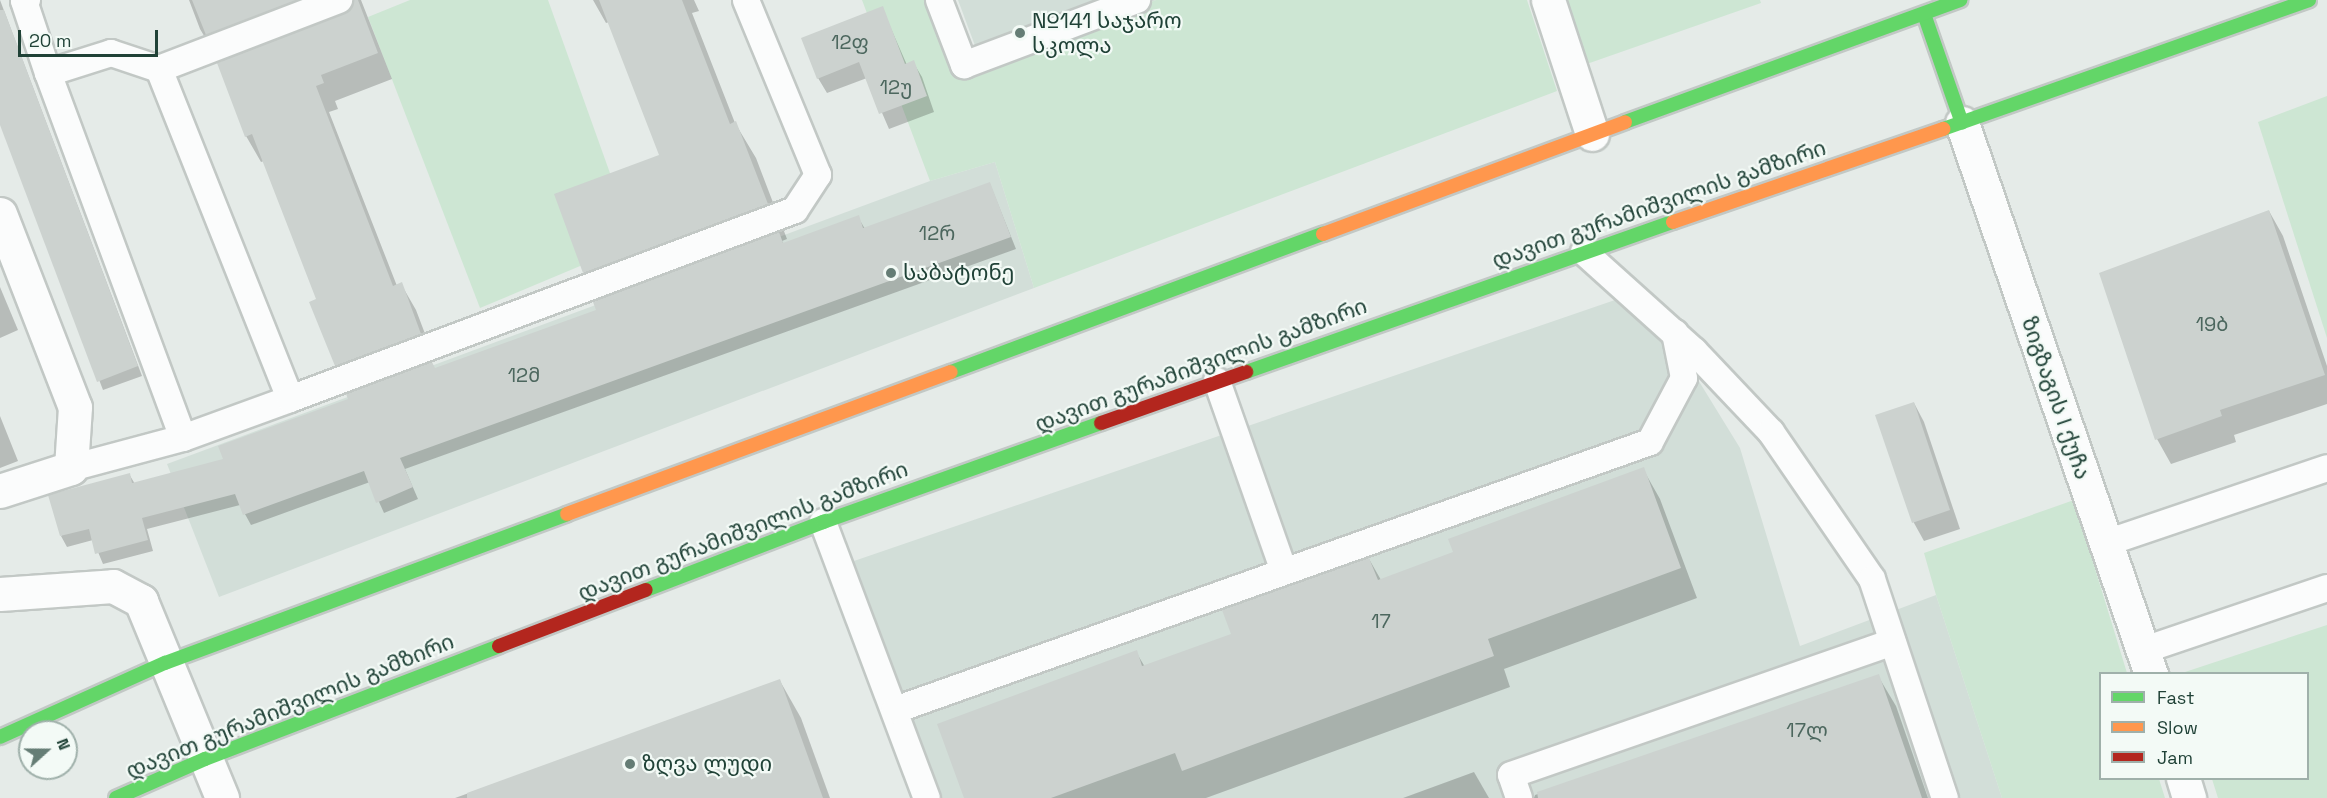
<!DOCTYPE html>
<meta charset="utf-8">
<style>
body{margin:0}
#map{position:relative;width:2327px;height:798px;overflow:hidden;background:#e5ebe8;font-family:"Space Grotesk","Noto Sans Georgian",sans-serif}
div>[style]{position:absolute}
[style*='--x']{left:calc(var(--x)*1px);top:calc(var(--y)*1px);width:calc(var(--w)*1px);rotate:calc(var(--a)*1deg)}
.built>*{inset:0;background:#d2ded8}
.green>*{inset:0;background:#cde6d3}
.shadow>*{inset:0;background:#0003}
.building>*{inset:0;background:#ccd2cf}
.roads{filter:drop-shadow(2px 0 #c2c8c5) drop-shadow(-2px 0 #c2c8c5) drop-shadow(0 2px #c2c8c5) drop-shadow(0 -2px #c2c8c5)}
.lane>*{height:26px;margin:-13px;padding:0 13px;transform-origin:13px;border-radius:13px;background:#fbfcfc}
.street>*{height:33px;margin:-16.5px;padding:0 16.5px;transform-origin:16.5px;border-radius:16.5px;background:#fbfcfc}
.fast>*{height:14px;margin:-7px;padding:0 7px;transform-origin:7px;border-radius:7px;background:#63d668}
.slow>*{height:14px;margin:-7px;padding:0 7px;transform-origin:7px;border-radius:7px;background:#ff974d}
.jam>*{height:14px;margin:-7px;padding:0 7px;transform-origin:7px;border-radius:7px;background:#b3261e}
.dots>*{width:16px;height:16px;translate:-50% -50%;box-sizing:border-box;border:3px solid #f3faf6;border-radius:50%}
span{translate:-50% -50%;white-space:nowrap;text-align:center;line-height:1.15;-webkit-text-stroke:4.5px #f3faf6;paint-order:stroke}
.number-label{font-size:20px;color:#4c675e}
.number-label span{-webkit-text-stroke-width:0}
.poi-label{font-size:22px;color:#204237}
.left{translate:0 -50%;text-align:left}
.street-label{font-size:22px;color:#204237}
.legend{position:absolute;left:2099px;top:672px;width:210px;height:108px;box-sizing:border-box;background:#f3faf6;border:2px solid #9fb0aa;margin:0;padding:8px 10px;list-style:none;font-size:18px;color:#204237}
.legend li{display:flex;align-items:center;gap:12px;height:30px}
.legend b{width:30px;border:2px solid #9fb0aa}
.north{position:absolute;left:18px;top:720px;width:60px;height:60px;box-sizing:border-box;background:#f3faf6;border:2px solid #9fb0aa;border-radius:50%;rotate:69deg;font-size:16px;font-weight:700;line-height:24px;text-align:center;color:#204237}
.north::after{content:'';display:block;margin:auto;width:21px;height:27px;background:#657d75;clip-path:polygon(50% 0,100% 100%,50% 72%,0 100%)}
.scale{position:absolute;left:18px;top:30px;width:140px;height:27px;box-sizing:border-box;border:3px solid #204237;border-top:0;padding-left:8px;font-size:18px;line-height:21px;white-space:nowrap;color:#204237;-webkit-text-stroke:4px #f3faf6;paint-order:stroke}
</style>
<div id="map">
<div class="built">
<i style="clip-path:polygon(958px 0,1156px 0,983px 67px)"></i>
<i style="clip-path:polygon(995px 162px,1034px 288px,219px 597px,167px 464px,930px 181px)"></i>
<i style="clip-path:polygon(1615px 300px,1684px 357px,1740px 448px,1800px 646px,1936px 595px,2002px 798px,940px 798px,854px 561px)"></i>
</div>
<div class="green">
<i style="clip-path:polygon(410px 0,548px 0,635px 243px,480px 308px,368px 17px)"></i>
<i style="clip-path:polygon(862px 0,926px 0,957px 79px,1156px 0,1527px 0,1557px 91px,1034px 288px,995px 162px,930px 181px)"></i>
<i style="clip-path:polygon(1561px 0,1760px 0,1761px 3px,1581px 66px)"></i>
<i style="clip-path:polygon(2327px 96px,2327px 338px,2258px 122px)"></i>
<i style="clip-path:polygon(2074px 500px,2127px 673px,2100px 674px,2100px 778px,2159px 779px,2165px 798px,2002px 798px,1936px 595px,1924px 553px)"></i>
<i style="clip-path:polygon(2327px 625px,2327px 798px,2218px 798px,2212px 779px,2308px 778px,2308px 674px,2182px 673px)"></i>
</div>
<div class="shadow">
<i style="clip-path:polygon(0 0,142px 376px,103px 390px,0 121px)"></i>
<i style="clip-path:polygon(189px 0,361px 0,392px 79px,335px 101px,338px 109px,329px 112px,397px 286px,401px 284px,416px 310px,435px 360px,430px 362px,435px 370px,598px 311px,600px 301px,584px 273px,556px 194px,661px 156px,609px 22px,606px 23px,593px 0,694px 0,699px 11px,692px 13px,735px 123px,756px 158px,787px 239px,782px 241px,784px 244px,858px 217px,865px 229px,990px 184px,1016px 249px,405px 469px,418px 499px,384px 513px,370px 482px,251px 525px,240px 505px,147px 529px,153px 551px,103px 564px,93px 540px,67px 547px,61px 536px,129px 474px,135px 484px,225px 460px,350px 400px,352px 393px,336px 365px,318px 300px,264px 161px,261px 162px,246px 136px,223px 62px,218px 54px,215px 54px,200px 29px)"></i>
<i style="clip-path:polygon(882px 8px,907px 65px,913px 62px,922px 77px,934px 112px,889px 129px,867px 78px,827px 93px,818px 78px)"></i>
<i style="clip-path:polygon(2269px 211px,2283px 236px,2327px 366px,2327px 404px,2234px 435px,2236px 442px,2171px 464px,2157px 439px)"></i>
<i style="clip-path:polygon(0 287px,18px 330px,0 338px)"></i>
<i style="clip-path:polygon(1914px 403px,1924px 422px,1960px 529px,1924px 541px,1914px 523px,1877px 416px)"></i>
<i style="clip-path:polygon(0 416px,18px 461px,0 468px)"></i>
<i style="clip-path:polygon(1643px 469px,1660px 499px,1697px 598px,1504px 669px,1510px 687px,1206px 798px,966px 798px,1136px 652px,1145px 667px,1233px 635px,1369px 559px,1381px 580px,1455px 553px)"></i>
<i style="clip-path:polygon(1878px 676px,1896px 706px,1928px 798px,1534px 798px,1535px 795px)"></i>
<i style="clip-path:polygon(780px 681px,801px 718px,830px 798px,455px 798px)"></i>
<i style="clip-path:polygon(1474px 772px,1489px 798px,1403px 798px)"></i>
</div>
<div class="building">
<i style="clip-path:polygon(192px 0,297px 0,206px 35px)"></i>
<i style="clip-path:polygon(354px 0,358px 0,378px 53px,321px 75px,324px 83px,316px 86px,393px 286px,402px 282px,421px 334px,335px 366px,309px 302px,316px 299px,252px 134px,245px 137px,217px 63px,344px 14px,351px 9px)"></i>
<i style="clip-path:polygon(599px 0,682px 0,730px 124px,736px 121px,768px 204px,583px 273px,554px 194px,659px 155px)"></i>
<i style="clip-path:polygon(883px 6px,905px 64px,914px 60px,927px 96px,879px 114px,859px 62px,817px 79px,801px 38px)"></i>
<i style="clip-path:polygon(0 10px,4px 10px,138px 366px,97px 382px,0 125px)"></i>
<i style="clip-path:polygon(990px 182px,1011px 237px,400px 458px,413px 487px,376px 503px,364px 471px,243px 515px,235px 494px,142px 518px,148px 540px,95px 554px,89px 529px,60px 536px,48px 495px,130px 473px,132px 483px,223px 459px,218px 446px,348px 399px,346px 394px,432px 362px,435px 368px,596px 310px,593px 302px,779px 232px,783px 243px,859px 215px,863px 228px)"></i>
<i style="clip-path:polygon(2269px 210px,2325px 375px,2220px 410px,2222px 416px,2155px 440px,2099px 273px)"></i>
<i style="clip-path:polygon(1914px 402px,1950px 510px,1912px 523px,1875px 415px)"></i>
<i style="clip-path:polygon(1644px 467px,1681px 568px,1488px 639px,1494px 656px,1182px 771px,1175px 753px,1051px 798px,964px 798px,937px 724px,1137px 650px,1142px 666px,1231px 634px,1222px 610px,1369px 558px,1378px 580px,1453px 552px,1448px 539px)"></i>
<i style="clip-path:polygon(1879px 674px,1922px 798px,1538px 798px,1537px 792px)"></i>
<i style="clip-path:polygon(780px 679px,823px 798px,467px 798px,467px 793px)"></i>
</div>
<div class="roads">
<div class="lane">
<i style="--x:27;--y:0;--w:3;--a:162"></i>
<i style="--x:24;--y:1;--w:76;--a:71.6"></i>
<i style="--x:48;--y:73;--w:389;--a:69.7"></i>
<i style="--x:939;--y:0;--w:70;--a:69"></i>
<i style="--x:964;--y:65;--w:185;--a:-20.6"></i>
<i style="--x:159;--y:69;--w:193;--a:-21"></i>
<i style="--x:48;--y:73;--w:66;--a:-17.6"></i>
<i style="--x:111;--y:53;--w:51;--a:18.4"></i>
<i style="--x:159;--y:69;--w:355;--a:68.3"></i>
<i style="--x:1584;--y:252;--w:148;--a:42"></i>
<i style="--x:1694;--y:351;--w:112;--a:46.5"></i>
<i style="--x:1771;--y:432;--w:178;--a:55.5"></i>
<i style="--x:1872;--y:579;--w:231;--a:71.6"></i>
<i style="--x:1217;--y:381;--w:201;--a:70.6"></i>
<i style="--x:71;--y:468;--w:116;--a:-15"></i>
<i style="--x:183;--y:438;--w:114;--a:-20"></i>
<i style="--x:290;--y:399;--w:539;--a:-20.52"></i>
<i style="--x:795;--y:210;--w:42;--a:-56.7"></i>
<i style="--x:818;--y:175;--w:189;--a:-112.4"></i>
<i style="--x:823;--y:522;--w:295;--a:69.4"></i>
<i style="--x:2106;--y:543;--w:233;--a:-18.7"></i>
<i style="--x:2144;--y:650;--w:193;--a:-18.7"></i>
<i style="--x:895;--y:710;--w:801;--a:-19.54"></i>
<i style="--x:1650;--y:442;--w:72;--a:-62"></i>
<i style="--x:1684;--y:378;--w:46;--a:-101.3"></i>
<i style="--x:1519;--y:798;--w:24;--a:-109"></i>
<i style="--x:1511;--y:775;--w:404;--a:-19.2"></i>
</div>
<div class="street">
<i style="--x:1548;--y:0;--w:141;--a:71.8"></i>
<i style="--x:1962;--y:123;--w:583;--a:71.07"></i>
<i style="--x:0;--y:214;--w:207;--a:68.8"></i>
<i style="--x:75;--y:407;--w:61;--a:93.8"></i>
<i style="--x:71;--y:468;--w:75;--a:162.1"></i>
<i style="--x:0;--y:594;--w:113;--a:-4"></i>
<i style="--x:113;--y:586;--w:32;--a:28"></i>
<i style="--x:141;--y:601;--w:213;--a:67.6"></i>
<i style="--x:2183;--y:778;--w:21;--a:73"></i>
</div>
<div class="fast">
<i style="--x:1924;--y:14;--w:115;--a:70.8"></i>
<i style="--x:1625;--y:122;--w:357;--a:-20"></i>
<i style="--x:1943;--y:129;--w:388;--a:-19.4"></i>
<i style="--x:951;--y:372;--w:397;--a:-20.4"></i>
<i style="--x:1246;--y:372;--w:453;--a:-19.4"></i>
<i style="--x:646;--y:590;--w:190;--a:-21"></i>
<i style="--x:823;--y:522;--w:295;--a:-19.6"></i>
<i style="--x:0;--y:737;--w:181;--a:-24.2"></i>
<i style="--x:165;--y:663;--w:429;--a:-20.3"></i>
<i style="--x:116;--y:798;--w:97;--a:-23.7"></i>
<i style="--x:205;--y:759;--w:315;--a:-21"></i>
</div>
<div class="slow">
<i style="--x:1673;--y:222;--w:286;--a:-19"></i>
<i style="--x:1323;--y:234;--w:322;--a:-20.3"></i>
<i style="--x:567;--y:514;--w:409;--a:-20.3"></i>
</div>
<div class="jam">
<i style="--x:1101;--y:423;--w:154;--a:-19.4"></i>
<i style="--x:499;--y:646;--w:157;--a:-20.9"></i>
</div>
</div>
<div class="dots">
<i style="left:1020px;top:33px;background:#657d75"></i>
<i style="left:891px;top:273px;background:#657d75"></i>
<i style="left:630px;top:764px;background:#657d75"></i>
</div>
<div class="number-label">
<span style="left:850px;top:42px">12ფ</span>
<span style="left:896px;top:87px">12უ</span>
<span style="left:937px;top:233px">12რ</span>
<span style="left:2212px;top:324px">19ბ</span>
<span style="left:524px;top:375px">12მ</span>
<span style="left:1381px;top:621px">17</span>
<span style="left:1807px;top:730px">17ლ</span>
</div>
<div class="poi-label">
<span class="left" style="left:1032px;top:33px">№141 საჯარო<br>სკოლა</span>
<span class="left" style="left:903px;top:273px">საბატონე</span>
<span class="left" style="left:642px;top:764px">ზღვა ლუდი</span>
</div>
<div class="street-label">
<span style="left:1659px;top:204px;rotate:-19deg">დავით გურამიშვილის გამზირი</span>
<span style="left:1201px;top:365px;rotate:-20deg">დავით გურამიშვილის გამზირი</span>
<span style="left:2056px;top:398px;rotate:71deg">ზიგზაგის I ქუჩა</span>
<span style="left:743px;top:531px;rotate:-21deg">დავით გურამიშვილის გამზირი</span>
<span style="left:290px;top:706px;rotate:-22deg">დავით გურამიშვილის გამზირი</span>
</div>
<ul class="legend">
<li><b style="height:8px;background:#63d668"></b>Fast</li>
<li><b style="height:8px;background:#ff974d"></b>Slow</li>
<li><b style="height:8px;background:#b3261e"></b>Jam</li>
</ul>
<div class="north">N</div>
<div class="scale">20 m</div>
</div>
